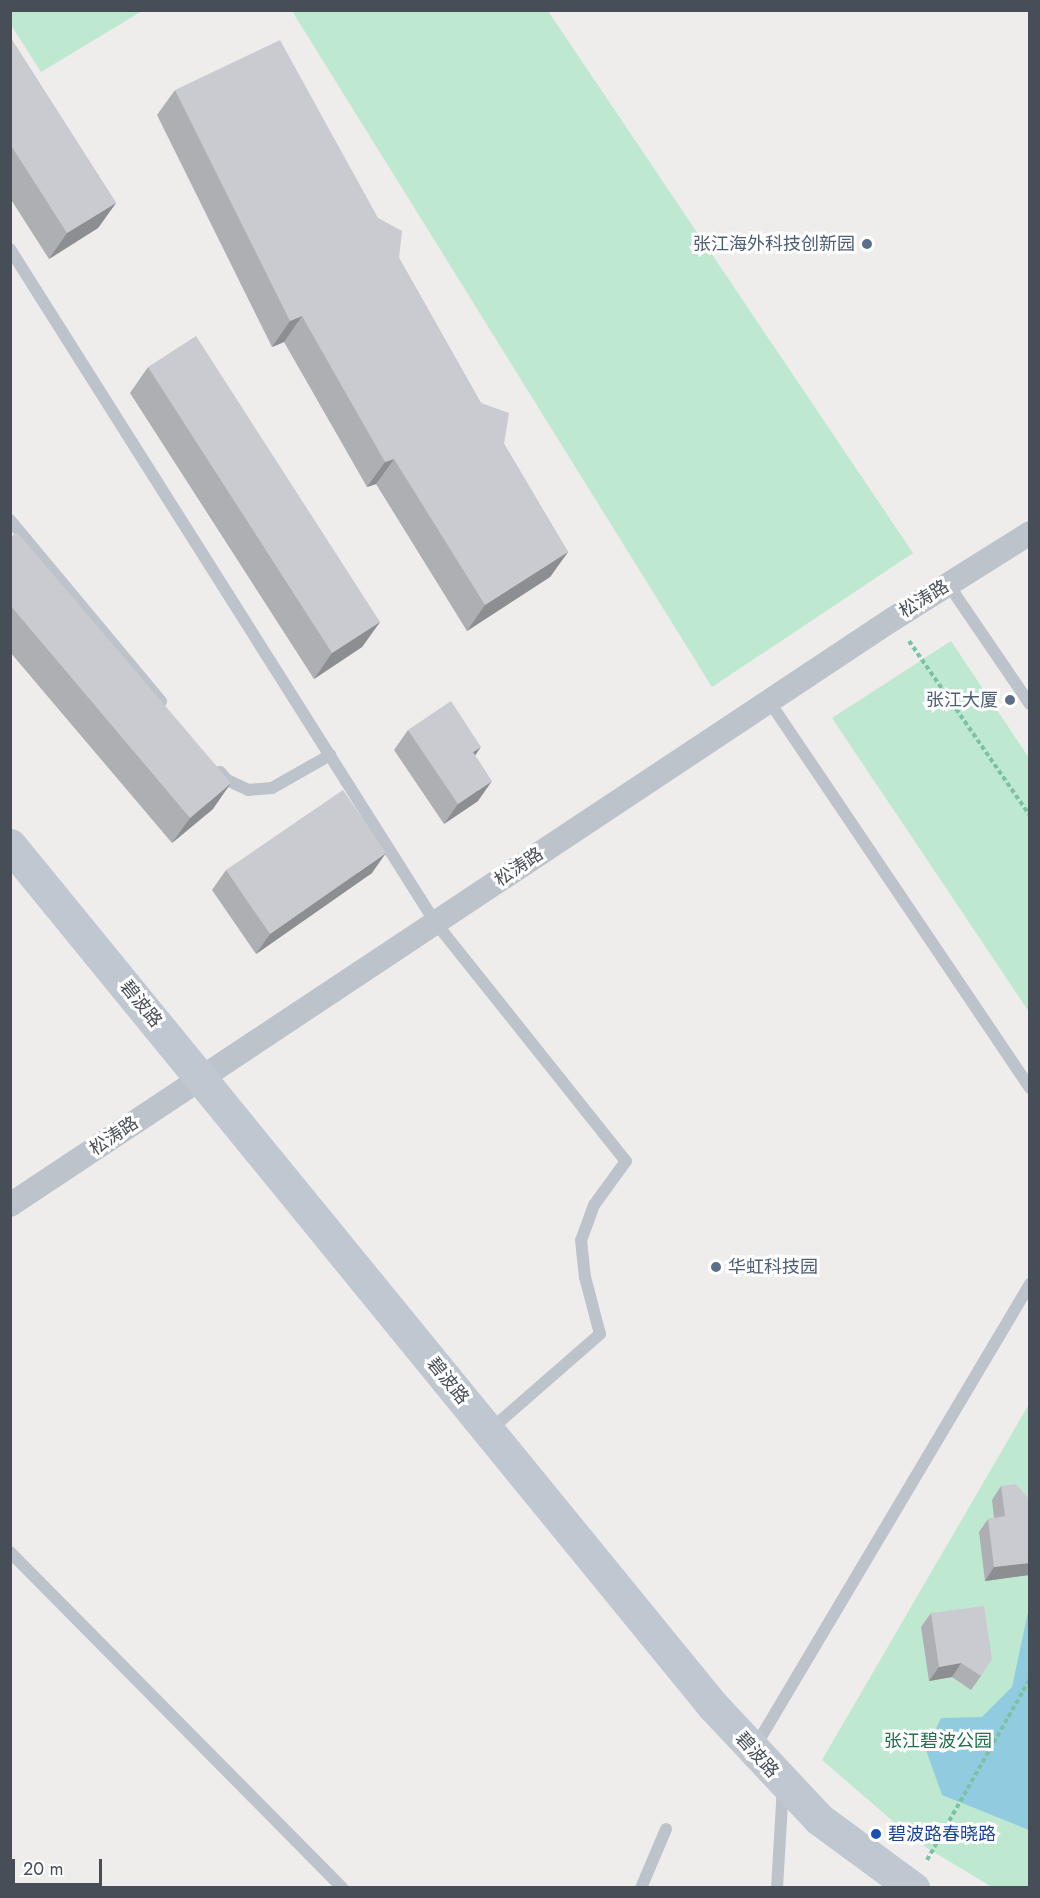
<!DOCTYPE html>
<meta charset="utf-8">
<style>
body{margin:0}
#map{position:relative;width:1040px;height:1898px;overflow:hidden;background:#efecec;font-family:Jost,"Noto Sans SC",sans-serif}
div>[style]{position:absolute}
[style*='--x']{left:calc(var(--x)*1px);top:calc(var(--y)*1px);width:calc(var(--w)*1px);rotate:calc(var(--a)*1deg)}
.green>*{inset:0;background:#bfe8d1}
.water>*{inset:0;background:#91cbe0}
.path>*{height:4px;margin-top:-2px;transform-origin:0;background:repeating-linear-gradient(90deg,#7bc2a3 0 4.5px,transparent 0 7.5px)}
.lane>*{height:12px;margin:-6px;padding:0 6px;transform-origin:6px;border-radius:6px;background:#bcc3ca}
.street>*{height:24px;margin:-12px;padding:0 12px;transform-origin:12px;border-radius:12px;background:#bcc3ca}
.secondary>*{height:33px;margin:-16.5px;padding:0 16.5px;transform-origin:16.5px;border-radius:16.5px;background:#bfc7d1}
.wall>*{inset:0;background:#aeafb3}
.shaded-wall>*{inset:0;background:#8d8e92}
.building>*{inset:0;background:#cacbd0}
.dots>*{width:16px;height:16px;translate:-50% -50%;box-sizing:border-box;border:3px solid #fff;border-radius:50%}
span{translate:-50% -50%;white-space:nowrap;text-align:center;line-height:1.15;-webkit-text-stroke:6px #fff;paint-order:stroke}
.service-label{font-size:18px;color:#4e5e75}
.right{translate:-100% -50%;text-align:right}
.left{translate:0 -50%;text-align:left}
.street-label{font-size:18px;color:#474e57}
.park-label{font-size:18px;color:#216f4c}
.transit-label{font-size:18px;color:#164399}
.frame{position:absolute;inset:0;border:12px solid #474e57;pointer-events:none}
.scale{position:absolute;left:12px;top:1859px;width:90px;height:27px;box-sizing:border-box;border:3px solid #474e57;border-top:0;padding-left:8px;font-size:18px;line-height:21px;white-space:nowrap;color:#474e57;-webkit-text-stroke:4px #fff;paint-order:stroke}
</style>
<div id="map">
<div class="green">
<i style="clip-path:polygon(10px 11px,11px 10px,142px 11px,41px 72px,11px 25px)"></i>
<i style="clip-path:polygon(292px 11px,548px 11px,913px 553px,712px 687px)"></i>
<i style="clip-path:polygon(951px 641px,1029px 758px,1029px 1012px,832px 718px)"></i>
<i style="clip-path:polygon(1029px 1404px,1029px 1887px,992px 1887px,917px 1842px,822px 1760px)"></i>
</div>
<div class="water">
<i style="clip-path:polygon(1029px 1607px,1029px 1830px,942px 1795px,926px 1750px,941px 1718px,982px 1717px,1012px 1687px)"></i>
</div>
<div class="path">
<i style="--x:909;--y:641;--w:213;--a:55.3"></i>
<i style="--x:927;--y:1860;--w:208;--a:-60.4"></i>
</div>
<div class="lane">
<i style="--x:10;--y:249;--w:796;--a:57.73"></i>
<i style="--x:435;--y:922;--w:306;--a:51.4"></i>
<i style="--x:626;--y:1161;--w:54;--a:126"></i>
<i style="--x:594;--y:1205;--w:37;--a:110"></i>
<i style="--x:581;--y:1240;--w:37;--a:84"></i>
<i style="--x:585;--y:1277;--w:59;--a:75.3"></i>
<i style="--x:600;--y:1334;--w:146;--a:138.9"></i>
<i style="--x:10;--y:520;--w:236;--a:50.2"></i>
<i style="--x:948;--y:584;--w:145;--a:55.7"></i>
<i style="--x:769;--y:701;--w:467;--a:56"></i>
<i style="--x:220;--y:772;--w:11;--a:49"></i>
<i style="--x:227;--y:780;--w:23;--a:25"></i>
<i style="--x:248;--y:790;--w:24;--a:-5"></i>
<i style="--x:272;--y:788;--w:67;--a:-29.6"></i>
<i style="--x:10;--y:1552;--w:473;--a:45.3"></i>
<i style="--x:755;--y:1747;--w:539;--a:-59.29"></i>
<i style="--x:641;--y:1888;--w:64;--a:-67"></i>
<i style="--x:777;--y:1888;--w:100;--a:-86.6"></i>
</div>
<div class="street">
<i style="--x:10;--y:1205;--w:1060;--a:-33.57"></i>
<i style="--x:893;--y:619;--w:162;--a:-32.1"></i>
</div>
<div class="secondary">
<i style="--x:10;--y:845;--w:1112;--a:50.77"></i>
<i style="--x:713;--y:1706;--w:155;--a:46.8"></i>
<i style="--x:819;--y:1819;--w:117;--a:36.3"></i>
</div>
<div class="wall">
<i style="clip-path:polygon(10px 37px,116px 203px,98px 228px,49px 259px,10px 198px)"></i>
<i style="clip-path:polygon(175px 90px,399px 258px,504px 444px,568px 552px,550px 577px,467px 631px,376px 484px,367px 487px,284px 342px,272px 347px,157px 115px)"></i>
<i style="clip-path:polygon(148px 367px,380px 622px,362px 647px,314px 679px,130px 393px)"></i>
<i style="clip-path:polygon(10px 538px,213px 809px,172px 843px,10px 652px)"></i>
<i style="clip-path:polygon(408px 730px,475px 755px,478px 801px,444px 824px,394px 750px)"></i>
<i style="clip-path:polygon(226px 870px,372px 873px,256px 954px,212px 890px)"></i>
<i style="clip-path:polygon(1001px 1486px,1029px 1499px,1029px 1575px,985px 1581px,979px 1532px,988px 1519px,994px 1518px,992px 1500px)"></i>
<i style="clip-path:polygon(931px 1613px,981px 1676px,971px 1690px,952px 1677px,929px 1681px,921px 1627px)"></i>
</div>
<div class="shaded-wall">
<i style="clip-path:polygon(116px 203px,98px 228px,49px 259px,67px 233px)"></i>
<i style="clip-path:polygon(302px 316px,284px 342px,272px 347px,290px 321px)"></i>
<i style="clip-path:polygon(394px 459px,376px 484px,367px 487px,385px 462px)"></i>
<i style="clip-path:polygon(568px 552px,550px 577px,467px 631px,485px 605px)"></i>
<i style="clip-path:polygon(380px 622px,362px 647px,314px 679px,332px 653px)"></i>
<i style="clip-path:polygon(481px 747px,467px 767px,473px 752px)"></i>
<i style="clip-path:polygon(492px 781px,478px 801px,444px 824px,458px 804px)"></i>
<i style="clip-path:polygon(231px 783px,213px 809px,172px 843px,190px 818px)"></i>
<i style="clip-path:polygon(386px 853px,372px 873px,256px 954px,270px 934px)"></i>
<i style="clip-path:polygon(1029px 1563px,1029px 1575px,985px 1581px,994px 1567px)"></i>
<i style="clip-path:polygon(961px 1663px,952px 1677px,929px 1681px,939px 1667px)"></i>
</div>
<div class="building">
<i style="clip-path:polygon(10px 37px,116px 203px,67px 233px,10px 144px)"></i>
<i style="clip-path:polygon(280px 40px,378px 218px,402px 231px,399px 258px,481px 403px,509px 413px,504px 444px,568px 552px,485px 605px,394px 459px,385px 462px,302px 316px,290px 321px,175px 90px)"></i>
<i style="clip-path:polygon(196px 336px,380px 622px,332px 653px,148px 367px)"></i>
<i style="clip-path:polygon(17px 532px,231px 783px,190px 818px,10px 605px,10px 538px)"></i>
<i style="clip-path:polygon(451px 701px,481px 747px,473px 752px,492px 781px,458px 804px,408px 730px)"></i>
<i style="clip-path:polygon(343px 790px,386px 853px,270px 934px,226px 870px)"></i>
<i style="clip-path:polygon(1016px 1484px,1029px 1499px,1029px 1563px,994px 1567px,988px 1519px,1005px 1516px,1001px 1486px)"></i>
<i style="clip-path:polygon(984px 1606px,992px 1659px,981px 1676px,961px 1663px,939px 1667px,931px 1613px)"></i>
</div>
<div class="dots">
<i style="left:867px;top:244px;background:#5c6f8a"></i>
<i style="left:1010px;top:700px;background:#5c6f8a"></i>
<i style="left:716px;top:1267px;background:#5c6f8a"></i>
<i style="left:876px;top:1834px;background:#1a4fb4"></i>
</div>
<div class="service-label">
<span class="right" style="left:855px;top:244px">张江海外科技创新园</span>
<span class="right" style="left:998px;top:700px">张江大厦</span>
<span class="left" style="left:728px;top:1267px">华虹科技园</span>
</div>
<div class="street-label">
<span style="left:924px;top:599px;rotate:-32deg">松涛路</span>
<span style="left:519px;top:867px;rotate:-34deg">松涛路</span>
<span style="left:141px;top:1004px;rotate:51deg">碧波路</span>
<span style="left:114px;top:1136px;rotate:-34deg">松涛路</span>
<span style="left:448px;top:1381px;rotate:51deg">碧波路</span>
<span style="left:757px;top:1755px;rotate:48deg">碧波路</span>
</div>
<div class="park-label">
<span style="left:938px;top:1741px">张江碧波公园</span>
</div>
<div class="transit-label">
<span class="left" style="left:888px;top:1834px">碧波路春晓路</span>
</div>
<div class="frame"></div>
<div class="scale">20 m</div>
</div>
